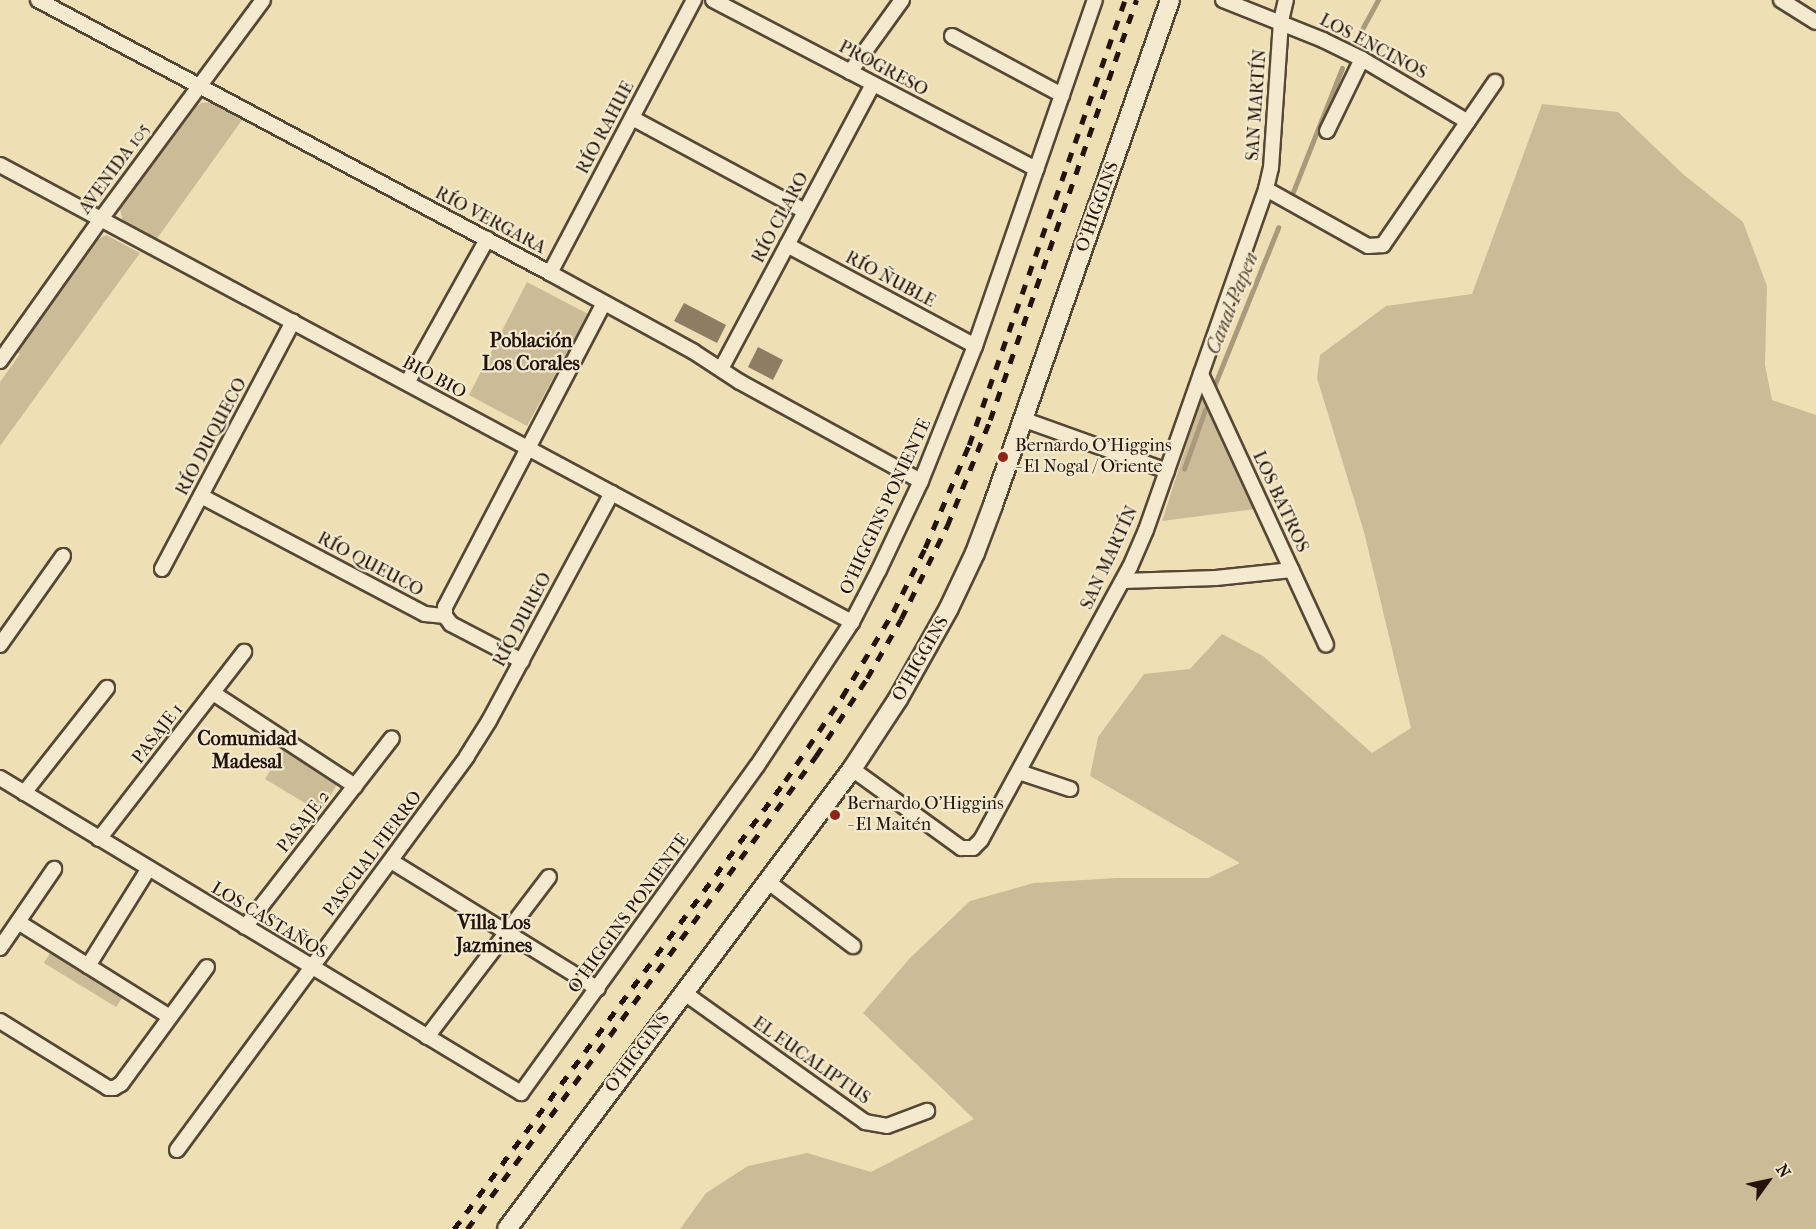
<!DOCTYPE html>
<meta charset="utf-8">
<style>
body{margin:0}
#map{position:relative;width:1816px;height:1229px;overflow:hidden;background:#eedfb5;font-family:"IM FELL French Canon",serif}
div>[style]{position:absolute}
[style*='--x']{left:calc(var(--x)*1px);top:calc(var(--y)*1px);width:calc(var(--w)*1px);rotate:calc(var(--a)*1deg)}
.green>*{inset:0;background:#cbbc98}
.stream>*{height:4.5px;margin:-2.25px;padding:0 2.25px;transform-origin:2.25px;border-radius:2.25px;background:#a99a7b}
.building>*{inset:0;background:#8d7d63}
.roads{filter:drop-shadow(2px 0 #564635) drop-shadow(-2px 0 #564635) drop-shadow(0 2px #564635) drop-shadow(0 -2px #564635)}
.minor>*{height:14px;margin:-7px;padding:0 7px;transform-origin:7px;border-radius:7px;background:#f4eacf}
.tertiary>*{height:18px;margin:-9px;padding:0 9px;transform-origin:9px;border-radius:9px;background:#f4eacf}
.rail>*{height:4.5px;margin-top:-2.25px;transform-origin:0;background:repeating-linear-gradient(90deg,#23130a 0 10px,transparent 0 20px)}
.dots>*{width:16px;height:16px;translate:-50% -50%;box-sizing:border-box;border:3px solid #f4eacf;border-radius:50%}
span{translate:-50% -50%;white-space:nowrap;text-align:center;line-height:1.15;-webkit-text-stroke:4.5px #f4eacf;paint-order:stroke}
.street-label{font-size:18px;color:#23130a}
.poi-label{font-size:18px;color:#23130a}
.left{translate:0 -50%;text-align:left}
.water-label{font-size:20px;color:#594937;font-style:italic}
.neighbourhood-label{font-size:20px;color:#23130a;font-weight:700}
.north{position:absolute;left:1738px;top:1151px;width:60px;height:60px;-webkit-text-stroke:4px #f4eacf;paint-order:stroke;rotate:57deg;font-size:16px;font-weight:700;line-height:24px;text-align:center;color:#23130a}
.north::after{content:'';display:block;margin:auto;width:21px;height:27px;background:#23130a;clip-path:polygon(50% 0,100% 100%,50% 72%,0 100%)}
</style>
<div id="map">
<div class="green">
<i style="clip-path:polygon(211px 102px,242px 120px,156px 240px,123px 222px,120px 209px,196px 107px,201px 103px)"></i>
<i style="clip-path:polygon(1542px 104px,1618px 112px,1684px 175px,1743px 222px,1767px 286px,1765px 365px,1772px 400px,1816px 415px,1816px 1229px,680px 1229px,706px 1193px,748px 1166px,807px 1153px,871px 1172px,974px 1119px,863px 1013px,910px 958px,970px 901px,1034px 883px,1117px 878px,1208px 878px,1240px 863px,1090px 776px,1098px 737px,1144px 674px,1190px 669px,1222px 634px,1263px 656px,1372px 753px,1411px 728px,1364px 532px,1317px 378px,1320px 355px,1386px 306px,1472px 294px)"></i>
<i style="clip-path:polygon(106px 235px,140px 253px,0 446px,0 382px,20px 354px,15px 352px,91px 243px)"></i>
<i style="clip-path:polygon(527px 282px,588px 314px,527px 426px,469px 395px)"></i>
<i style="clip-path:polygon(1202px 397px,1208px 399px,1255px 509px,1162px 521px)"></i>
<i style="clip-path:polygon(283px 749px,338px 783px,320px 812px,265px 779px)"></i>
<i style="clip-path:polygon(51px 951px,124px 995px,116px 1007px,44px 963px)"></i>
</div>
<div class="stream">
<i style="--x:1354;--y:44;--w:50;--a:-61.4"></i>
<i style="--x:1293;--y:192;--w:133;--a:-68.4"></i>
<i style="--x:1213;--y:389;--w:174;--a:-68"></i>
<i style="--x:1184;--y:469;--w:63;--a:-70.4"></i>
</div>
<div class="building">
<i style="clip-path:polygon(684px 303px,726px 325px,717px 343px,674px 321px)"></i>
<i style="clip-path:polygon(758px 347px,783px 360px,773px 380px,748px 367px)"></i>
</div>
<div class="roads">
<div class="minor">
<i style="--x:38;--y:0;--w:580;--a:28.07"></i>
<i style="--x:550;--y:273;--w:164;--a:28.7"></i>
<i style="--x:694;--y:352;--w:55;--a:33.1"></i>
<i style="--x:740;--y:382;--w:206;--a:28.7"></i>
<i style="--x:713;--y:0;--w:365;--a:27.6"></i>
<i style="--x:1223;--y:0;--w:108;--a:21.8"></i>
<i style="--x:1323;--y:40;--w:43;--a:26"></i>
<i style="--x:1362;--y:59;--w:123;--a:30.7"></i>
<i style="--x:1781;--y:0;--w:41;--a:32.2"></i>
<i style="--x:952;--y:36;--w:125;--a:28.2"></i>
<i style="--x:850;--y:72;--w:89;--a:-54.2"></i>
<i style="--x:632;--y:118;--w:196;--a:28.3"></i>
<i style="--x:1327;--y:131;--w:80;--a:-64.1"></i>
<i style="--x:0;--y:165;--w:967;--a:28.21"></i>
<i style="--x:1266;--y:189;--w:117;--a:29.2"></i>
<i style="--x:1368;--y:246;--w:15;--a:-4"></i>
<i style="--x:1383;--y:245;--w:198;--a:-55.5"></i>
<i style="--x:787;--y:245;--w:213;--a:28.2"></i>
<i style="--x:550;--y:273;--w:309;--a:-62.2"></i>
<i style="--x:0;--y:361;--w:174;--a:-54.6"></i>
<i style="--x:101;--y:219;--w:272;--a:-53.5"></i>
<i style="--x:721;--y:369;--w:323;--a:-61.9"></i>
<i style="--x:1201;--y:374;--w:298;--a:65.2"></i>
<i style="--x:407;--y:383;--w:165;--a:-60.9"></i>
<i style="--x:1022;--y:419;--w:154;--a:19.7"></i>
<i style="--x:201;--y:496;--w:253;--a:27.8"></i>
<i style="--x:425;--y:614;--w:20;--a:6"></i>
<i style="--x:162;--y:569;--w:280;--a:-62.1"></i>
<i style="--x:1123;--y:581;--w:93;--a:-1.8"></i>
<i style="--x:1216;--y:578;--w:76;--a:-6"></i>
<i style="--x:445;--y:616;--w:9;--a:-90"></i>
<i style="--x:445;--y:607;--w:343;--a:-62.4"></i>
<i style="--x:445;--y:616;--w:10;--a:53"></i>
<i style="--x:451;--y:624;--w:80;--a:27.5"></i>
<i style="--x:0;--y:645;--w:109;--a:-54.7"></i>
<i style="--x:213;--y:693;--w:170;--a:33.2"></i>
<i style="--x:852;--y:769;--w:135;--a:35.9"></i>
<i style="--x:961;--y:848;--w:12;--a:0"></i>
<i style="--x:973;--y:848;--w:11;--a:-45"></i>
<i style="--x:981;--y:840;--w:311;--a:-61.4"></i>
<i style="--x:1130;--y:567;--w:40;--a:-66.6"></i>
<i style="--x:1146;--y:530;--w:361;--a:-70.6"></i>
<i style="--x:1266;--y:189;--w:22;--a:-77"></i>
<i style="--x:1271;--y:168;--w:147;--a:-86.1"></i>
<i style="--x:1281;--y:21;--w:22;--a:-77"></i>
<i style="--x:1019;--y:772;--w:54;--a:18.4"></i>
<i style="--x:0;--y:778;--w:609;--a:31.16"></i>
<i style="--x:521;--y:1093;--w:403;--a:-54.2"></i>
<i style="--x:757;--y:766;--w:173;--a:-56.6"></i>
<i style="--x:852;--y:622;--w:59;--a:-62.6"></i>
<i style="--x:879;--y:570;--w:98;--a:-64.7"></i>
<i style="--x:921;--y:481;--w:145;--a:-68.2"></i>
<i style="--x:975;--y:346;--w:366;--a:-70.9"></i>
<i style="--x:24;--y:793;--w:134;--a:-51.7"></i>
<i style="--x:99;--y:839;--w:237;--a:-52.2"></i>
<i style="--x:391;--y:861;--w:243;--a:31.7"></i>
<i style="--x:767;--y:881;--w:108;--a:37.1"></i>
<i style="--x:18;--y:922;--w:179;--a:32"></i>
<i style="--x:245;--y:927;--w:239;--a:-52.1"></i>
<i style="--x:0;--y:948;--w:96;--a:-55.6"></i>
<i style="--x:88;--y:966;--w:115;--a:-58.1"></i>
<i style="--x:683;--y:992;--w:224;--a:35.5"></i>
<i style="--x:865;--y:1122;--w:22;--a:10"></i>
<i style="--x:887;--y:1126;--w:43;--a:-20.6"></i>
<i style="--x:0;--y:1021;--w:127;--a:31.8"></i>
<i style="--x:108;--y:1088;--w:6;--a:0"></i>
<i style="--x:114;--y:1088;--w:8;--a:-30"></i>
<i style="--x:121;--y:1084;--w:145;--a:-53.7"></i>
<i style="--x:427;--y:1037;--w:201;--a:-52.7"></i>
<i style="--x:177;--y:1150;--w:489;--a:-53.6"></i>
<i style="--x:467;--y:756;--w:41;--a:-57.8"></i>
<i style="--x:489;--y:721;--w:259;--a:-61.7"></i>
</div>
<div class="tertiary">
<i style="--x:507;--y:1229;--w:575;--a:-53.13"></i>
<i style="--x:852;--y:769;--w:84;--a:-56.7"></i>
<i style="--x:898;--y:699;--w:104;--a:-60.7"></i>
<i style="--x:949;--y:608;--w:61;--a:-64.7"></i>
<i style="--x:975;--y:553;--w:51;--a:-69.4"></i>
<i style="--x:993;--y:505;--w:535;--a:-70.68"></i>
</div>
</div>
<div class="rail">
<i style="--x:454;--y:1229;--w:557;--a:-53.54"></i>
<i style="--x:785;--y:781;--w:102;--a:-55.8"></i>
<i style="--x:842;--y:697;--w:99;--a:-59"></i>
<i style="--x:893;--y:612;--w:72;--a:-63.4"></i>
<i style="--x:925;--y:548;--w:112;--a:-66.9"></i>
<i style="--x:969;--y:445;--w:472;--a:-70.7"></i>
<i style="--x:467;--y:1229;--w:588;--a:-53.58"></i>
<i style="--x:816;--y:756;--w:93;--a:-56.8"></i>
<i style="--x:867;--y:678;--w:68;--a:-60"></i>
<i style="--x:901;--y:619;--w:104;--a:-63.7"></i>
<i style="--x:947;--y:526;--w:114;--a:-67.9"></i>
<i style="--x:990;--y:420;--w:445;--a:-70.8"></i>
</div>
<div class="dots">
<i style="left:1003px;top:457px;background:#8f2418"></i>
<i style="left:835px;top:815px;background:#8f2418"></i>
</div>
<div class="street-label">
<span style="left:1373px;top:47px;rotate:28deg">LOS ENCINOS</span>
<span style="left:883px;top:69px;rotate:28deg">PROGRESO</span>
<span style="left:1257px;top:105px;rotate:-86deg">SAN MARTÍN</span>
<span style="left:606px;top:128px;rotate:-62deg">RÍO RAHUE</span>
<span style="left:115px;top:169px;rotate:-54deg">AVENIDA 105</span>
<span style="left:1098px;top:207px;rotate:-70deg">O'HIGGINS</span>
<span style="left:781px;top:218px;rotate:-62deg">RÍO CLARO</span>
<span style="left:490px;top:221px;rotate:28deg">RÍO VERGARA</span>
<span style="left:890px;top:280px;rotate:28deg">RÍO ÑUBLE</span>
<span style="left:434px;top:378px;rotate:28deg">BIO BIO</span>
<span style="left:212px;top:437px;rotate:-62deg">RÍO DUQUECO</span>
<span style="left:1280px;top:502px;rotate:65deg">LOS BATROS</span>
<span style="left:886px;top:507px;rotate:-65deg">O'HIGGINS PONIENTE</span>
<span style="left:1110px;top:558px;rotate:-65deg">SAN MARTÍN</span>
<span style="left:370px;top:565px;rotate:28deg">RÍO QUEUCO</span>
<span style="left:523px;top:620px;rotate:-62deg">RÍO DUREO</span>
<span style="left:921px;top:659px;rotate:-60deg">O'HIGGINS</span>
<span style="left:158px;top:734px;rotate:-52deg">PASAJE 1</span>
<span style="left:304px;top:822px;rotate:-52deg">PASAJE 2</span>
<span style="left:373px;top:854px;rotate:-53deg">PASCUAL FIERRO</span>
<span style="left:629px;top:914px;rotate:-54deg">O'HIGGINS PONIENTE</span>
<span style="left:269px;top:921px;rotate:31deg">LOS CASTAÑOS</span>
<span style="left:638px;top:1053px;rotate:-53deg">O'HIGGINS</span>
<span style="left:811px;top:1061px;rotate:35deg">EL EUCALIPTUS</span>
</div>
<div class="poi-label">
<span class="left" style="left:1015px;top:457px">Bernardo O'Higgins<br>- El Nogal / Oriente</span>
<span class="left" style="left:847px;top:815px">Bernardo O'Higgins<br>- El Maitén</span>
</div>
<div class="water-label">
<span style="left:1232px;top:303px;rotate:-68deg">Canal Papen</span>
</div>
<div class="neighbourhood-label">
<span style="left:531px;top:352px">Población<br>Los Corales</span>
<span style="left:247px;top:750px">Comunidad<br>Madesal</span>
<span style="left:494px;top:934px">Villa Los<br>Jazmines</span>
</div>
<div class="north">N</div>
</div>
